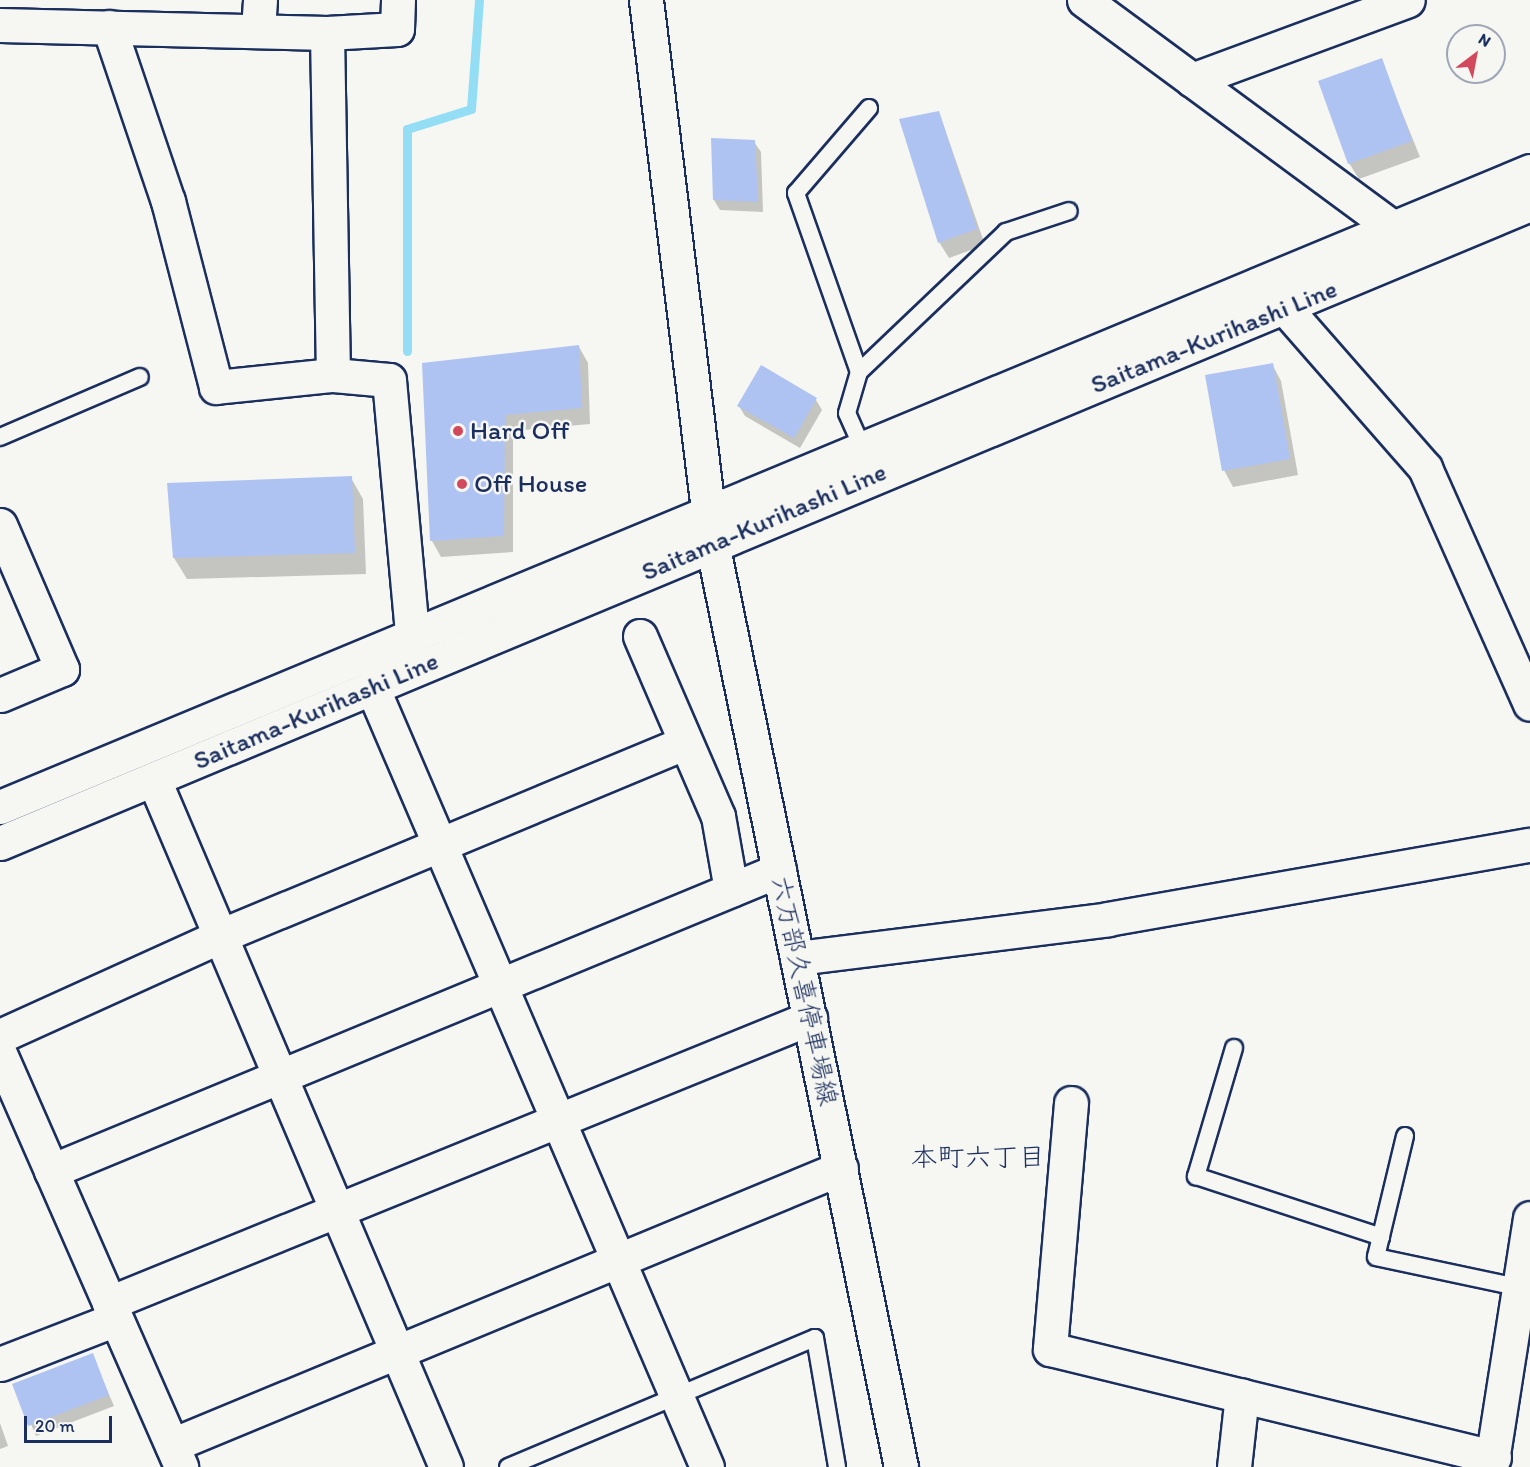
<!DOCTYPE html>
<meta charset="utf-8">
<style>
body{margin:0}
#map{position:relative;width:1530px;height:1467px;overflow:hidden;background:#f6f6f2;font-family:Itim,"Klee One",sans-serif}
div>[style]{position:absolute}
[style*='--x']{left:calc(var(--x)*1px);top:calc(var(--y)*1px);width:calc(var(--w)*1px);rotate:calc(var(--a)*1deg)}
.shadow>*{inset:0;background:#0003}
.stream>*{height:9px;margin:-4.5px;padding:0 4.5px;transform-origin:4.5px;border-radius:4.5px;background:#93def4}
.building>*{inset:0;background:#afc3f2}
.roads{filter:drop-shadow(2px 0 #1b2f5e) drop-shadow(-2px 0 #1b2f5e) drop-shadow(0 2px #1b2f5e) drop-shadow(0 -2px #1b2f5e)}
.lane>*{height:16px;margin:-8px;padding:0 8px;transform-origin:8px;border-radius:8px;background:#f6f6f2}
.street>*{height:33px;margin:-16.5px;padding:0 16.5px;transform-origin:16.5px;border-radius:16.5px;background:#f6f6f2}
.secondary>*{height:33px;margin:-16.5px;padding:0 16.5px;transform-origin:16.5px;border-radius:16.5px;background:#f6f6f2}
.primary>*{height:33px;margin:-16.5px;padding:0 16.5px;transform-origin:16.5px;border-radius:16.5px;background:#f6f6f2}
.dots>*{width:16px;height:16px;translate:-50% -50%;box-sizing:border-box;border:3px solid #f6f6f2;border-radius:50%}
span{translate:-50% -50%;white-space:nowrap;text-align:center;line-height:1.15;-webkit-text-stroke:5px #f6f6f2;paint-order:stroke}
.street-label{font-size:26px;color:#1b2f5e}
.poi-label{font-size:26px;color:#1b2f5e}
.left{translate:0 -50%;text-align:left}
.neighbourhood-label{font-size:27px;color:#1b2f5e}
.north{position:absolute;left:1446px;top:24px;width:60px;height:60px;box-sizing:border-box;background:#f6f6f2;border:2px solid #9ea6b7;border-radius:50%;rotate:32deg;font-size:16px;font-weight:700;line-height:24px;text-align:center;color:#1b2f5e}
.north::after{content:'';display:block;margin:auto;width:21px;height:27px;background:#d1495b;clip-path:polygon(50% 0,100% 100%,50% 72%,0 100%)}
.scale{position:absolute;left:24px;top:1416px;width:88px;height:27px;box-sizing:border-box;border:3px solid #1b2f5e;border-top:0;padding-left:8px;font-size:18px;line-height:21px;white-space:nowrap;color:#1b2f5e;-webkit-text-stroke:4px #f6f6f2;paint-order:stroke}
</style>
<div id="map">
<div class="shadow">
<i style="clip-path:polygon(1381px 60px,1420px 157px,1359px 179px,1349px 163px)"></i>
<i style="clip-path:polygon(939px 112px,985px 245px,949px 258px,939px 242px)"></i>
<i style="clip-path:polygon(754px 142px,761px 152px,763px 212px,720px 210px,714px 200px)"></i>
<i style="clip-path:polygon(579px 347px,588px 363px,590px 424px,513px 431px,513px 552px,441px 557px,432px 541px,423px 364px)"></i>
<i style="clip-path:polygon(1272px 364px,1281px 381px,1298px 475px,1233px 487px,1224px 470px)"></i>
<i style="clip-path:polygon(762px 367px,816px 400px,822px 410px,800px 448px,745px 416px,739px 406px)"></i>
<i style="clip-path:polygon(351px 478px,363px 499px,366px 574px,187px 579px,174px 558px)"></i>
<i style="clip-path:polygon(92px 1355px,114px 1406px,36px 1436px,14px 1385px)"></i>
<i style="clip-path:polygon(0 1423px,8px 1446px,0 1449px)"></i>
</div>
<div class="stream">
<i style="--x:407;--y:351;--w:222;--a:-90"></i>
<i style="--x:407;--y:129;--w:67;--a:-17.4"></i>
<i style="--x:471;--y:109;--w:109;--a:-85.8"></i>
</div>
<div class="building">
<i style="clip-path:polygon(1382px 58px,1412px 141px,1348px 164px,1318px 81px)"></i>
<i style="clip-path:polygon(939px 111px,977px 229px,938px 243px,899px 119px)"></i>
<i style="clip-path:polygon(711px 138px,755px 140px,758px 202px,713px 200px)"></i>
<i style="clip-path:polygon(579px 345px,582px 408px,505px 415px,504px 536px,430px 541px,422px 363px)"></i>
<i style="clip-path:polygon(1273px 363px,1290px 459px,1222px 471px,1205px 375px)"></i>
<i style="clip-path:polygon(761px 365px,817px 398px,794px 438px,737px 406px)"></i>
<i style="clip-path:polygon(352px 476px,355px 553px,173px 558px,167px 483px)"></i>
<i style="clip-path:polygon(93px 1353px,109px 1395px,28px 1426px,12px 1384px)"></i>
</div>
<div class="roads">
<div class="lane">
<i style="--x:859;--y:372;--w:190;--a:-109.4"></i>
<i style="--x:796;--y:193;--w:112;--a:-49.3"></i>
<i style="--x:0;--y:437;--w:152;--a:-23.2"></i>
<i style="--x:863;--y:449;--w:39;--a:-114"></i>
<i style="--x:847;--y:413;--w:43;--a:-73.7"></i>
<i style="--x:859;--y:372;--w:203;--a:-43.6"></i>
<i style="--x:1006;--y:232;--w:66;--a:-18.4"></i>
<i style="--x:1234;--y:1048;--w:134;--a:106.5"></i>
<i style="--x:1196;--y:1176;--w:195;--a:18.2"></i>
<i style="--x:1405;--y:1136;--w:124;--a:103.5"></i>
<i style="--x:1376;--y:1257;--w:144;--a:12"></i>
<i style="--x:508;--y:1467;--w:333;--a:-22.8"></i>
<i style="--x:815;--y:1338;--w:131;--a:80.3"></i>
</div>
<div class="street">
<i style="--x:1084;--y:0;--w:384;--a:36.4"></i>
<i style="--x:0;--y:25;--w:327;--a:1.4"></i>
<i style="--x:327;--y:33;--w:342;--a:89"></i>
<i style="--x:333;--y:375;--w:56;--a:5.1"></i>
<i style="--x:389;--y:380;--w:254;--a:84.8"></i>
<i style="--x:412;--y:633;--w:67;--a:126.5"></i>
<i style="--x:372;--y:687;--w:849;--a:66.76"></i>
<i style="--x:109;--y:27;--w:184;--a:71.3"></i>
<i style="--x:168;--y:201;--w:192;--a:75.5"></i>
<i style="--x:216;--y:387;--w:118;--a:-5.9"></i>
<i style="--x:258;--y:29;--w:29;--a:-86"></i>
<i style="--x:327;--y:33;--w:70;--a:-3.3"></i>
<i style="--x:397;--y:29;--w:29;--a:-88"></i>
<i style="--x:1192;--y:80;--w:230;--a:-20.3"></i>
<i style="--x:1285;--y:308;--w:213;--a:48.8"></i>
<i style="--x:1425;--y:468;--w:258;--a:66"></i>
<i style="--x:0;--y:525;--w:157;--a:66.7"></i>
<i style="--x:62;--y:669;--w:67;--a:157.2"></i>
<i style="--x:640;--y:636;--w:196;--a:66.6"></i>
<i style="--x:718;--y:816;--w:75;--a:80"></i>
<i style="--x:154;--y:780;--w:746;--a:66.97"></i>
<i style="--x:797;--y:958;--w:313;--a:-7.1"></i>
<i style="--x:1108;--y:919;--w:427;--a:-10"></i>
<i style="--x:0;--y:1036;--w:242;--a:-24.4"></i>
<i style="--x:220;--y:936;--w:503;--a:-22.58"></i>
<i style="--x:1071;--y:1103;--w:247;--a:94.9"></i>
<i style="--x:1050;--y:1349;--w:457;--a:13.7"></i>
<i style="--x:51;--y:1171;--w:788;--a:-22.46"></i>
<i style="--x:109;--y:1303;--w:757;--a:-22.12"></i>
<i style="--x:0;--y:1364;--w:124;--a:-21.2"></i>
<i style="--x:172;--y:1445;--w:724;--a:-22.49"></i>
<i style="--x:1234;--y:1467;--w:72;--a:-83.7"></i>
<i style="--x:1491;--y:1467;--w:252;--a:-81.1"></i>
</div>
<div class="secondary">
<i style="--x:646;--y:0;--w:547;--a:83.07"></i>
<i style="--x:712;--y:543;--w:943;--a:78.44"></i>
<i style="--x:0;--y:1054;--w:451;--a:66.3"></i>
</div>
<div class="primary">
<i style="--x:0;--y:807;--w:1657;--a:-22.57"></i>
<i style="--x:0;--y:843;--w:1658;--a:-22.67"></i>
</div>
</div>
<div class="dots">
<i style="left:458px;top:431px;background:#d1495b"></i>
<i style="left:462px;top:484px;background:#d1495b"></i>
</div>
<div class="street-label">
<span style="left:1214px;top:337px;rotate:-22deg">Saitama-Kurihashi Line</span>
<span style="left:764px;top:522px;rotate:-23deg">Saitama-Kurihashi Line</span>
<span style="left:316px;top:711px;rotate:-23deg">Saitama-Kurihashi Line</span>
<span style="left:804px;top:991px;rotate:78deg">六万部久喜停車場線</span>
</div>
<div class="poi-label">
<span class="left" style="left:470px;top:431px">Hard Off</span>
<span class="left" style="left:474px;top:484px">Off House</span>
</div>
<div class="neighbourhood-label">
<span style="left:978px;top:1157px">本町六丁目</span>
</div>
<div class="north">N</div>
<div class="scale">20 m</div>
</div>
